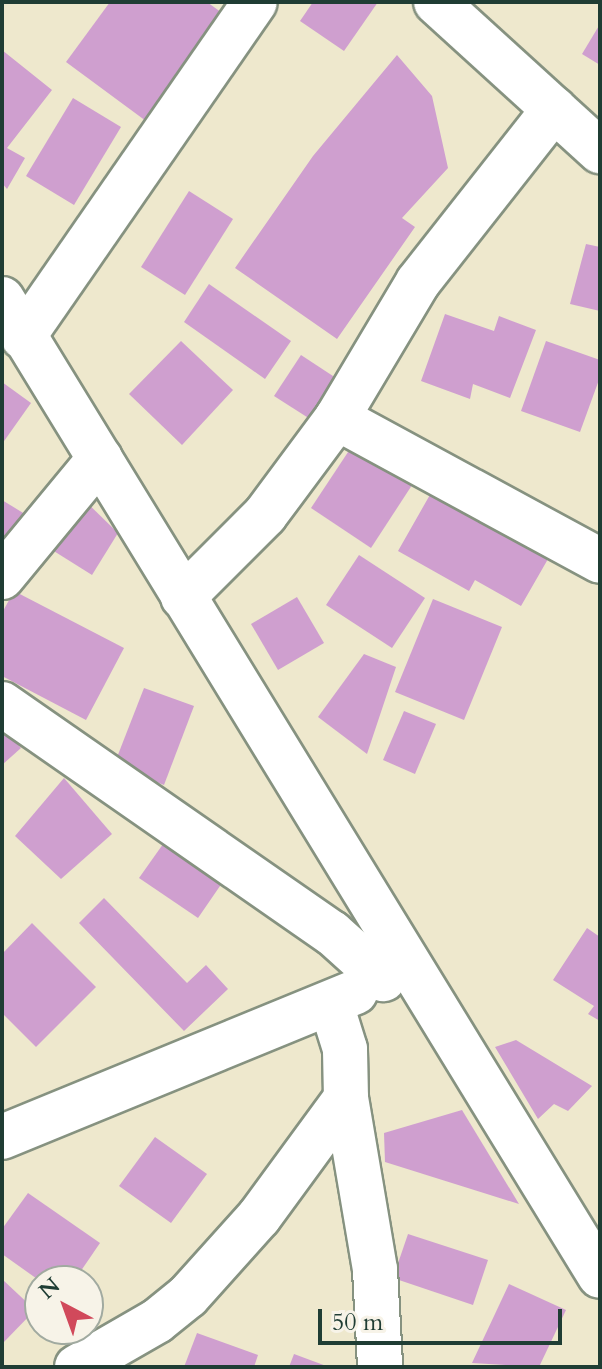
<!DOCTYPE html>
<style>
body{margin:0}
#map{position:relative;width:602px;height:1369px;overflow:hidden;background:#eee8cd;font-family:Cardo,serif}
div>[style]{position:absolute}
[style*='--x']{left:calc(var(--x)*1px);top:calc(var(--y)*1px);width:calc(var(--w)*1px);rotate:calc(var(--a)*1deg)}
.building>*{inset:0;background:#cf9fcf}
.roads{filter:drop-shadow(2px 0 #869280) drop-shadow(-2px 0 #869280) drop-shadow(0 2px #869280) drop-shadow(0 -2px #869280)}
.minor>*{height:44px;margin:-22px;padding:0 22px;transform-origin:22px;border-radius:22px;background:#fff}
span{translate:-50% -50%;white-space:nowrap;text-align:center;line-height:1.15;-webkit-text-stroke:8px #f7f3e8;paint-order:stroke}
.frame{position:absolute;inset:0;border:4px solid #1f3d34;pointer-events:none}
.north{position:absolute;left:24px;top:1265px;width:80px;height:80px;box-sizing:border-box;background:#f7f3e8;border:2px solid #a1aaa0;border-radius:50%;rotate:319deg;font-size:22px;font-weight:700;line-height:32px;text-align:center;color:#1f3d34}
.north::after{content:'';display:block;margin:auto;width:28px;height:36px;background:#d1495b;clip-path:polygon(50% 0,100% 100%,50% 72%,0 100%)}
.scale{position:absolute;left:318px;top:1309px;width:244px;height:36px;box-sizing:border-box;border:4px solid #1f3d34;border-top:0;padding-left:10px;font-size:24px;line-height:28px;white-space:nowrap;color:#1f3d34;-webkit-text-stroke:6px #f7f3e8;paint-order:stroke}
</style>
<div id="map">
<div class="building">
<i style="clip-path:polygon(110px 2px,207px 2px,229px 18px,150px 124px,66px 62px)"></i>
<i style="clip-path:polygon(313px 2px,378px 2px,344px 51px,300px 21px)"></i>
<i style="clip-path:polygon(600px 24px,600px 65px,582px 54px)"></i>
<i style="clip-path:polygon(2px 50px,52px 90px,7px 148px,25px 158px,7px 189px,2px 183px)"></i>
<i style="clip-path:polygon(397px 55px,432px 96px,448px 168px,402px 218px,415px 227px,337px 339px,235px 268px,313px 156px)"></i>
<i style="clip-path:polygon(73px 98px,121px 127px,74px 205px,26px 176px)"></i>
<i style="clip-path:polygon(189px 191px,233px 219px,185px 295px,141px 267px)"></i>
<i style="clip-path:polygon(586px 244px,600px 247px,600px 311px,570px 304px)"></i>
<i style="clip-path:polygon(209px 284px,291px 341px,265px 379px,184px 322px)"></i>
<i style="clip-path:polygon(445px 314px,494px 331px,499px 316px,536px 330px,510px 398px,473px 384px,470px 399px,421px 381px)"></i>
<i style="clip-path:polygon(181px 341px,233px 390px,182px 445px,129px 394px)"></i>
<i style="clip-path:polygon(546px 341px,600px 360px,600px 377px,580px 432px,521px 411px)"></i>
<i style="clip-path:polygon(301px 355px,336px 378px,310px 419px,274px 396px)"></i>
<i style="clip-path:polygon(2px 382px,31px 403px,2px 444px)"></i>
<i style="clip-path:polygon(356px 440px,416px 479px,371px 548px,311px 508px)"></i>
<i style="clip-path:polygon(77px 493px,118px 533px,92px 575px,41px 543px)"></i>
<i style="clip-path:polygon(431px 493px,548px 559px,521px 606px,475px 580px,469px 591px,398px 551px)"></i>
<i style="clip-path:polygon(2px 500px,33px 519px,2px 568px)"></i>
<i style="clip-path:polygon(359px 555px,425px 598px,392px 648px,326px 605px)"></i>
<i style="clip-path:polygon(14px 591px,124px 648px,86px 720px,2px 676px,2px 613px)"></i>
<i style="clip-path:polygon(297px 597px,324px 643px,278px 670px,251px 624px)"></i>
<i style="clip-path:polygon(433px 599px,502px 627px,464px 720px,395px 692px)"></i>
<i style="clip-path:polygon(364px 654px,396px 667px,367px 754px,318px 717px)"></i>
<i style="clip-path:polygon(144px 688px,194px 706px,164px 785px,114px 765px)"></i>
<i style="clip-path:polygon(404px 711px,436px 724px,415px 774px,383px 760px)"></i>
<i style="clip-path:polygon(2px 726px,21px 748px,2px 765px)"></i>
<i style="clip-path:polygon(64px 778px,112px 834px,61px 879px,15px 836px)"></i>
<i style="clip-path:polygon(173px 830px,231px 870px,198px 918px,139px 878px)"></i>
<i style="clip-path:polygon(104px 898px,187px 983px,206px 965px,228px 989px,184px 1031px,79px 923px)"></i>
<i style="clip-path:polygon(32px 923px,96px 987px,36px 1047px,2px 1013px,2px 954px)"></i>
<i style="clip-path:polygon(587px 928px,600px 937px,600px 1021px,588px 1014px,594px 1006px,553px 980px)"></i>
<i style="clip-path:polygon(516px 1040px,592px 1086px,568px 1111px,554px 1104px,538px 1119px,495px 1047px)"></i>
<i style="clip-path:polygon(462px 1110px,519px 1204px,385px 1162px,384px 1133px)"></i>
<i style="clip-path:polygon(155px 1137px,207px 1174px,171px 1223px,119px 1186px)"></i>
<i style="clip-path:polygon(28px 1193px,100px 1243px,74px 1281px,40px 1281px,2px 1254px,2px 1229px)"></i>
<i style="clip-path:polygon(408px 1234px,488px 1260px,473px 1305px,393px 1278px)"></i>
<i style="clip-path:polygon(2px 1279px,35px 1310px,2px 1344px)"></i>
<i style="clip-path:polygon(509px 1284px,566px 1310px,539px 1367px,472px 1363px)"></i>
<i style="clip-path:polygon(197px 1333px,258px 1355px,254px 1367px,184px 1367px)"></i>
<i style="clip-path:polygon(294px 1354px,329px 1367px,289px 1367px)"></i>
</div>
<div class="roads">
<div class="minor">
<i style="--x:436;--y:2;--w:222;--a:42.3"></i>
<i style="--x:2;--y:299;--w:1145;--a:58.53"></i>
<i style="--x:23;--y:337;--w:407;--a:-55.3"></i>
<i style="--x:337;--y:418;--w:158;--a:-59.2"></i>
<i style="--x:418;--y:282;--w:220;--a:-51.8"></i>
<i style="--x:2;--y:577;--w:154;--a:-50.5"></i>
<i style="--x:183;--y:597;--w:116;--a:-45"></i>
<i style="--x:265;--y:515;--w:121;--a:-53.4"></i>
<i style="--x:337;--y:418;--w:299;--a:28.5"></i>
<i style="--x:2;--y:704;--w:402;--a:34.8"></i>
<i style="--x:332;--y:933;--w:69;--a:42"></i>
<i style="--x:346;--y:1098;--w:174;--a:80.4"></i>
<i style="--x:375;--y:1270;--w:97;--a:87"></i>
<i style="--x:2;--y:1137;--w:382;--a:-22.3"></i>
<i style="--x:77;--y:1367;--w:92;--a:-29.9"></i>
<i style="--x:157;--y:1321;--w:40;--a:-39"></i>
<i style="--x:188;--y:1296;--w:106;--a:-48.1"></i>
<i style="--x:259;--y:1217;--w:147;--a:-53.8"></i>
<i style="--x:346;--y:1098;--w:49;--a:-91.2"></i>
<i style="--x:345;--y:1049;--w:47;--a:-107.3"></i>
</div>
</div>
<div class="frame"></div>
<div class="north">N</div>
<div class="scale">50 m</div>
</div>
